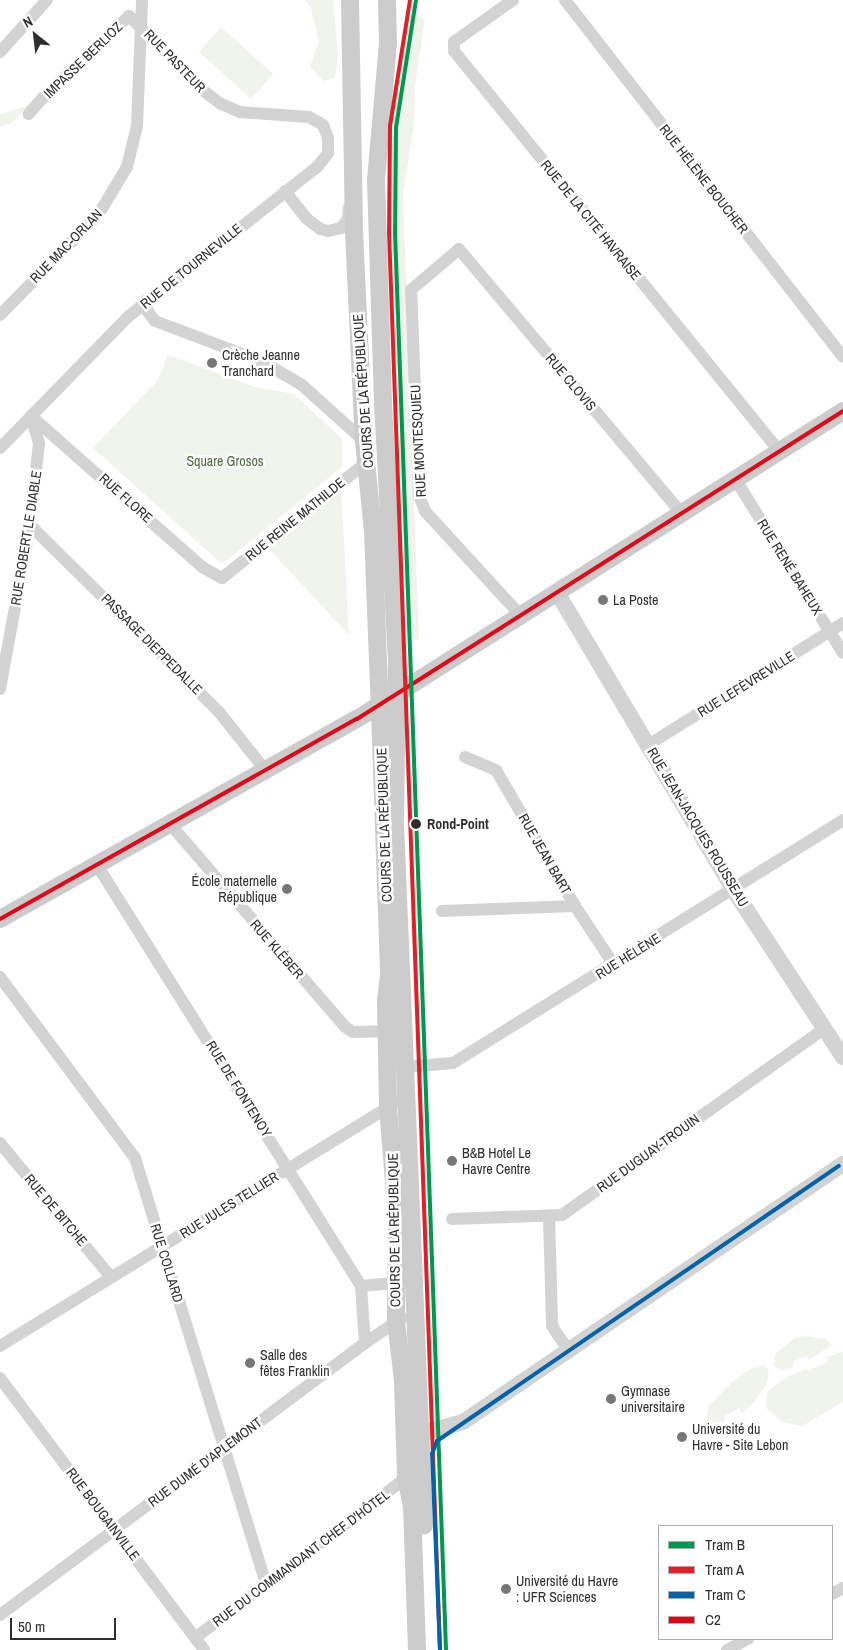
<!DOCTYPE html>
<meta charset="utf-8">
<style>
body{margin:0}
#map{position:relative;width:843px;height:1650px;overflow:hidden;background:#fff;font-family:"Archivo Narrow",sans-serif}
div>[style]{position:absolute}
[style*='--x']{left:calc(var(--x)*1px);top:calc(var(--y)*1px);width:calc(var(--w)*1px);rotate:calc(var(--a)*1deg)}
.green>*{inset:0;background:#f1f4ec}
.minor>*{height:12px;margin:-6px;padding:0 6px;transform-origin:6px;border-radius:6px;background:#d3d3d3}
.tertiary>*{height:16px;margin:-8px;padding:0 8px;transform-origin:8px;border-radius:8px;background:#d3d3d3}
.secondary>*{height:18px;margin:-9px;padding:0 9px;transform-origin:9px;border-radius:9px;background:#ccc}
.bus-1>*{height:4px;margin:-2px;padding:0 2px;transform-origin:2px;border-radius:2px;background:#e30616}
.tram-1>*{height:4px;margin:-2px;padding:0 2px;transform-origin:2px;border-radius:2px;background:#00984e}
.tram-2>*{height:4px;margin:-2px;padding:0 2px;transform-origin:2px;border-radius:2px;background:#e41e25}
.tram-3>*{height:4px;margin:-2px;padding:0 2px;transform-origin:2px;border-radius:2px;background:#0064ac}
.dots>*{width:14px;height:14px;translate:-50% -50%;box-sizing:border-box;border:2px solid #fff;border-radius:50%}
span{translate:-50% -50%;white-space:nowrap;text-align:center;line-height:1.15;-webkit-text-stroke:5px #fff;paint-order:stroke}
.street-label{font-size:14px;color:#2e2e2e}
.poi-label{font-size:14px;color:#2e2e2e}
.left{translate:0 -50%;text-align:left}
.right{translate:-100% -50%;text-align:right}
.park-label{font-size:14px;color:#54693c}
.stop-label{font-size:14px;color:#2e2e2e;font-weight:700}
.legend{position:absolute;left:658px;top:1525px;width:175px;height:115px;box-sizing:border-box;background:#fff;border:1px solid #ababab;margin:0;padding:6px 9px;list-style:none;font-size:15px;color:#2e2e2e}
.legend li{display:flex;align-items:center;gap:10px;height:25px}
.legend b{width:25px;border:1px solid #ababab}
.north{position:absolute;left:10px;top:10px;width:50px;height:50px;-webkit-text-stroke:4px #fff;paint-order:stroke;rotate:331deg;font-size:14px;font-weight:700;line-height:20px;text-align:center;color:#2e2e2e}
.north::after{content:'';display:block;margin:auto;width:18px;height:22px;background:#2e2e2e;clip-path:polygon(50% 0,100% 100%,50% 72%,0 100%)}
.scale{position:absolute;left:10px;top:1618px;width:106px;height:22px;box-sizing:border-box;border:2px solid #2e2e2e;border-top:0;padding-left:6px;font-size:15px;line-height:18px;white-space:nowrap;color:#2e2e2e;-webkit-text-stroke:4px #fff;paint-order:stroke}
</style>
<div id="map">
<div class="green">
<i style="clip-path:polygon(305px 0,333px 0,338px 55px,335px 78px,323px 81px,310px 66px,319px 42px,311px 8px)"></i>
<i style="clip-path:polygon(407px 15px,425px 18px,415px 86px,414px 125px,403px 193px,419px 640px,407px 636px,390px 199px,395px 100px)"></i>
<i style="clip-path:polygon(221px 27px,273px 74px,251px 99px,199px 52px)"></i>
<i style="clip-path:polygon(30px 105px,13px 122px,0 127px,0 114px)"></i>
<i style="clip-path:polygon(168px 355px,255px 387px,294px 394px,342px 439px,342px 467px,222px 564px,93px 448px,158px 380px)"></i>
<i style="clip-path:polygon(341px 488px,349px 635px,268px 548px)"></i>
<i style="clip-path:polygon(804px 1336px,826px 1339px,832px 1345px,809px 1360px,807px 1355px,793px 1362px,793px 1367px,782px 1370px,774px 1366px,776px 1353px,795px 1338px)"></i>
<i style="clip-path:polygon(843px 1352px,843px 1402px,802px 1426px,783px 1422px,766px 1408px,767px 1392px,784px 1379px,806px 1368px,808px 1371px,828px 1362px,827px 1357px)"></i>
<i style="clip-path:polygon(764px 1366px,769px 1370px,767px 1383px,756px 1400px,742px 1413px,739px 1408px,725px 1416px,724px 1422px,706px 1423px,708px 1407px,730px 1384px,751px 1369px)"></i>
</div>
<div class="minor">
<i style="--x:513;--y:0;--w:72;--a:144.6"></i>
<i style="--x:454;--y:42;--w:9;--a:90"></i>
<i style="--x:454;--y:51;--w:517;--a:50.89"></i>
<i style="--x:565;--y:0;--w:452;--a:52.1"></i>
<i style="--x:0;--y:52;--w:70;--a:-47.9"></i>
<i style="--x:285;--y:191;--w:34;--a:52"></i>
<i style="--x:306;--y:218;--w:18;--a:38"></i>
<i style="--x:320;--y:229;--w:8;--a:14"></i>
<i style="--x:328;--y:231;--w:13;--a:-13"></i>
<i style="--x:341;--y:228;--w:11;--a:-52"></i>
<i style="--x:348;--y:219;--w:12;--a:-85"></i>
<i style="--x:146;--y:300;--w:12;--a:81"></i>
<i style="--x:148;--y:312;--w:11;--a:52"></i>
<i style="--x:155;--y:321;--w:113;--a:20.7"></i>
<i style="--x:261;--y:361;--w:48;--a:30.3"></i>
<i style="--x:302;--y:385;--w:84;--a:42.1"></i>
<i style="--x:0;--y:315;--w:140;--a:-45.6"></i>
<i style="--x:98;--y:215;--w:56;--a:-58.9"></i>
<i style="--x:127;--y:167;--w:42;--a:-76.3"></i>
<i style="--x:137;--y:126;--w:126;--a:-87.7"></i>
<i style="--x:31;--y:416;--w:228;--a:41.4"></i>
<i style="--x:202;--y:567;--w:23;--a:29"></i>
<i style="--x:222;--y:578;--w:187;--a:-38.7"></i>
<i style="--x:0;--y:448;--w:185;--a:-45.7"></i>
<i style="--x:129;--y:316;--w:241;--a:-38.4"></i>
<i style="--x:318;--y:166;--w:16;--a:-52"></i>
<i style="--x:328;--y:153;--w:15;--a:-90"></i>
<i style="--x:328;--y:138;--w:14;--a:-111"></i>
<i style="--x:323;--y:125;--w:16;--a:-150"></i>
<i style="--x:309;--y:117;--w:69;--a:-175.9"></i>
<i style="--x:240;--y:112;--w:21;--a:-157"></i>
<i style="--x:221;--y:104;--w:25;--a:-143"></i>
<i style="--x:201;--y:89;--w:103;--a:-134.6"></i>
<i style="--x:129;--y:16;--w:112;--a:136.8"></i>
<i style="--x:47;--y:93;--w:28;--a:131"></i>
<i style="--x:736;--y:480;--w:203;--a:58.3"></i>
<i style="--x:30;--y:525;--w:266;--a:44.7"></i>
<i style="--x:219;--y:712;--w:75;--a:51.5"></i>
<i style="--x:522;--y:617;--w:144;--a:-132.5"></i>
<i style="--x:425;--y:511;--w:17;--a:-111"></i>
<i style="--x:419;--y:495;--w:205;--a:-92.2"></i>
<i style="--x:411;--y:290;--w:63;--a:-40.5"></i>
<i style="--x:459;--y:249;--w:348;--a:49.9"></i>
<i style="--x:0;--y:689;--w:167;--a:-79.6"></i>
<i style="--x:30;--y:525;--w:82;--a:-83.7"></i>
<i style="--x:39;--y:443;--w:28;--a:-107"></i>
<i style="--x:648;--y:745;--w:230;--a:-32"></i>
<i style="--x:465;--y:757;--w:34;--a:23"></i>
<i style="--x:496;--y:770;--w:157;--a:59.8"></i>
<i style="--x:575;--y:906;--w:71;--a:56.5"></i>
<i style="--x:170;--y:824;--w:268;--a:49.2"></i>
<i style="--x:345;--y:1027;--w:9;--a:32"></i>
<i style="--x:353;--y:1032;--w:40;--a:-1.4"></i>
<i style="--x:97;--y:865;--w:497;--a:57.9"></i>
<i style="--x:361;--y:1286;--w:57;--a:86"></i>
<i style="--x:442;--y:911;--w:133;--a:-2.2"></i>
<i style="--x:0;--y:977;--w:226;--a:53.3"></i>
<i style="--x:135;--y:1158;--w:447;--a:72.9"></i>
<i style="--x:405;--y:1067;--w:48;--a:-4.8"></i>
<i style="--x:453;--y:1063;--w:460;--a:-31.9"></i>
<i style="--x:0;--y:1143;--w:174;--a:50.4"></i>
<i style="--x:549;--y:1216;--w:110;--a:88.4"></i>
<i style="--x:552;--y:1326;--w:30;--a:56"></i>
<i style="--x:452;--y:1219;--w:110;--a:-2.1"></i>
<i style="--x:562;--y:1215;--w:321;--a:-35.4"></i>
<i style="--x:361;--y:1286;--w:34;--a:-5"></i>
<i style="--x:0;--y:1346;--w:477;--a:-31.6"></i>
<i style="--x:0;--y:1378;--w:340;--a:53.1"></i>
<i style="--x:832;--y:1594;--w:13;--a:-29"></i>
<i style="--x:0;--y:1615;--w:455;--a:-36.7"></i>
<i style="--x:365;--y:1343;--w:45;--a:-34"></i>
<i style="--x:195;--y:1638;--w:265;--a:-37.2"></i>
<i style="--x:727;--y:1650;--w:24;--a:-28"></i>
</div>
<div class="tertiary">
<i style="--x:558;--y:594;--w:343;--a:59.3"></i>
<i style="--x:733;--y:889;--w:201;--a:56.8"></i>
<i style="--x:409;--y:1437;--w:56;--a:-15.5"></i>
<i style="--x:463;--y:1422;--w:459;--a:-34.2"></i>
</div>
<div class="secondary">
<i style="--x:350;--y:0;--w:232;--a:89"></i>
<i style="--x:354;--y:232;--w:209;--a:87.3"></i>
<i style="--x:364;--y:441;--w:90;--a:84.3"></i>
<i style="--x:373;--y:531;--w:210;--a:87.8"></i>
<i style="--x:381;--y:741;--w:233;--a:88"></i>
<i style="--x:389;--y:974;--w:28;--a:96"></i>
<i style="--x:386;--y:1002;--w:105;--a:88.9"></i>
<i style="--x:388;--y:1107;--w:111;--a:85.4"></i>
<i style="--x:397;--y:1218;--w:103;--a:90.6"></i>
<i style="--x:396;--y:1321;--w:60;--a:83.3"></i>
<i style="--x:403;--y:1381;--w:97;--a:88.2"></i>
<i style="--x:406;--y:1478;--w:29;--a:78"></i>
<i style="--x:412;--y:1506;--w:144;--a:88"></i>
<i style="--x:387;--y:0;--w:43;--a:88.7"></i>
<i style="--x:388;--y:43;--w:138;--a:95"></i>
<i style="--x:376;--y:180;--w:223;--a:88.2"></i>
<i style="--x:383;--y:403;--w:255;--a:86.9"></i>
<i style="--x:397;--y:658;--w:166;--a:90.7"></i>
<i style="--x:395;--y:824;--w:702;--a:87.63"></i>
<i style="--x:0;--y:919;--w:409;--a:-29.3"></i>
<i style="--x:357;--y:719;--w:575;--a:-32.36"></i>
</div>
<div class="bus-1">
<i style="--x:0;--y:919;--w:409;--a:-29.3"></i>
<i style="--x:357;--y:719;--w:575;--a:-32.36"></i>
</div>
<div class="tram-1">
<i style="--x:416;--y:0;--w:129;--a:98.9"></i>
<i style="--x:396;--y:127;--w:105;--a:90.5"></i>
<i style="--x:395;--y:232;--w:1419;--a:87.94"></i>
</div>
<div class="tram-2">
<i style="--x:410;--y:0;--w:128;--a:99"></i>
<i style="--x:390;--y:126;--w:106;--a:90.5"></i>
<i style="--x:389;--y:232;--w:1419;--a:87.94"></i>
</div>
<div class="tram-3">
<i style="--x:440;--y:1650;--w:196;--a:-92.3"></i>
<i style="--x:432;--y:1454;--w:14;--a:-69"></i>
<i style="--x:437;--y:1441;--w:487;--a:-34.4"></i>
</div>
<div class="dots">
<i style="left:212px;top:363px;background:#777"></i>
<i style="left:603px;top:600px;background:#777"></i>
<i style="left:416px;top:824px;background:#2e2e2e"></i>
<i style="left:287px;top:889px;background:#777"></i>
<i style="left:452px;top:1161px;background:#777"></i>
<i style="left:250px;top:1363px;background:#777"></i>
<i style="left:611px;top:1399px;background:#777"></i>
<i style="left:682px;top:1437px;background:#777"></i>
<i style="left:506px;top:1589px;background:#777"></i>
</div>
<div class="street-label">
<span style="left:83px;top:60px;rotate:-44deg">IMPASSE BERLIOZ</span>
<span style="left:175px;top:61px;rotate:46deg">RUE PASTEUR</span>
<span style="left:704px;top:179px;rotate:52deg">RUE HÉLÈNE BOUCHER</span>
<span style="left:591px;top:220px;rotate:51deg">RUE DE LA CITÉ HAVRAISE</span>
<span style="left:66px;top:246px;rotate:-46deg">RUE MAC-ORLAN</span>
<span style="left:191px;top:266px;rotate:-39deg">RUE DE TOURNEVILLE</span>
<span style="left:571px;top:382px;rotate:50deg">RUE CLOVIS</span>
<span style="left:363px;top:391px;rotate:-94deg">COURS DE LA RÉPUBLIQUE</span>
<span style="left:418px;top:441px;rotate:-93deg">RUE MONTESQUIEU</span>
<span style="left:126px;top:498px;rotate:42deg">RUE FLORE</span>
<span style="left:295px;top:519px;rotate:-39deg">RUE REINE MATHILDE</span>
<span style="left:26px;top:538px;rotate:-81deg">RUE ROBERT LE DIABLE</span>
<span style="left:790px;top:567px;rotate:58deg">RUE RENÉ BAHEUX</span>
<span style="left:152px;top:644px;rotate:45deg">PASSAGE DIEPPEDALLE</span>
<span style="left:746px;top:684px;rotate:-32deg">RUE LEFÈVREVILLE</span>
<span style="left:384px;top:825px;rotate:-92deg">COURS DE LA RÉPUBLIQUE</span>
<span style="left:698px;top:827px;rotate:59deg">RUE JEAN-JACQUES ROUSSEAU</span>
<span style="left:545px;top:854px;rotate:60deg">RUE JEAN BART</span>
<span style="left:277px;top:949px;rotate:49deg">RUE KLÉBER</span>
<span style="left:628px;top:956px;rotate:-32deg">RUE HÉLÈNE</span>
<span style="left:239px;top:1089px;rotate:58deg">RUE DE FONTENOY</span>
<span style="left:648px;top:1153px;rotate:-36deg">RUE DUGUAY-TROUIN</span>
<span style="left:229px;top:1205px;rotate:-32deg">RUE JULES TELLIER</span>
<span style="left:56px;top:1210px;rotate:50deg">RUE DE BITCHE</span>
<span style="left:394px;top:1230px;rotate:-91deg">COURS DE LA RÉPUBLIQUE</span>
<span style="left:167px;top:1263px;rotate:73deg">RUE COLLARD</span>
<span style="left:205px;top:1462px;rotate:-37deg">RUE DUMÉ D'APLEMONT</span>
<span style="left:103px;top:1514px;rotate:53deg">RUE BOUGAINVILLE</span>
<span style="left:301px;top:1558px;rotate:-37deg">RUE DU COMMANDANT CHEF D'HÔTEL</span>
</div>
<div class="poi-label">
<span class="left" style="left:222px;top:363px">Crèche Jeanne<br>Tranchard</span>
<span class="left" style="left:613px;top:600px">La Poste</span>
<span class="right" style="left:277px;top:889px">École maternelle<br>République</span>
<span class="left" style="left:462px;top:1161px">B&amp;B Hotel Le<br>Havre Centre</span>
<span class="left" style="left:260px;top:1363px">Salle des<br>fêtes Franklin</span>
<span class="left" style="left:621px;top:1399px">Gymnase<br>universitaire</span>
<span class="left" style="left:692px;top:1437px">Université du<br>Havre - Site Lebon</span>
<span class="left" style="left:516px;top:1589px">Université du Havre<br>: UFR Sciences</span>
</div>
<div class="park-label">
<span style="left:225px;top:461px">Square Grosos</span>
</div>
<div class="stop-label">
<span class="left" style="left:427px;top:824px">Rond-Point</span>
</div>
<ul class="legend">
<li><b style="height:6px;background:#00984e"></b>Tram B</li>
<li><b style="height:6px;background:#e41e25"></b>Tram A</li>
<li><b style="height:6px;background:#0064ac"></b>Tram C</li>
<li><b style="height:6px;background:#e30616"></b>C2</li>
</ul>
<div class="north">N</div>
<div class="scale">50 m</div>
</div>
